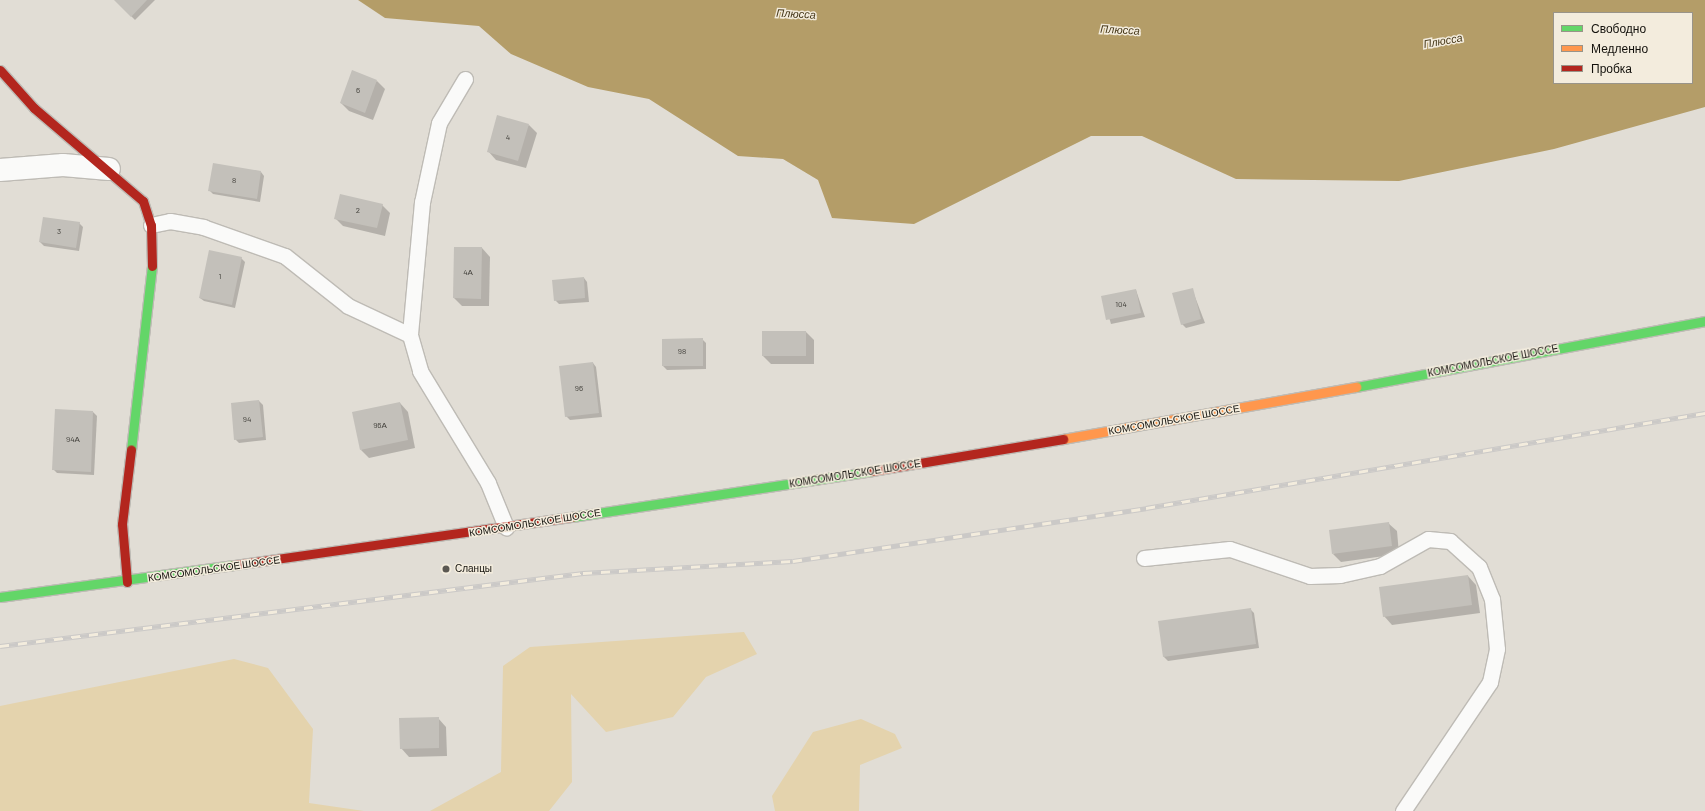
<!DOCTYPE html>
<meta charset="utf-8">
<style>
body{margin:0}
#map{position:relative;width:1705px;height:811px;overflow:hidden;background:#e1ddd5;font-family:Barlow,sans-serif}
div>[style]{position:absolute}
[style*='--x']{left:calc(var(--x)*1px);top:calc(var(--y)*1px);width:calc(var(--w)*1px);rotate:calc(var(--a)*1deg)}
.green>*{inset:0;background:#e4d3ad}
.water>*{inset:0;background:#b49d68}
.shadow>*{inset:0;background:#0003}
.building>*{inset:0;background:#c3c0ba}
.roads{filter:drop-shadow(1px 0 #bebbb5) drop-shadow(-1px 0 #bebbb5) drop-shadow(0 1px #bebbb5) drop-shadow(0 -1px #bebbb5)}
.lane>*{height:15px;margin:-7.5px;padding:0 7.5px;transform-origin:7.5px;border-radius:7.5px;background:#fafaf9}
.street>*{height:22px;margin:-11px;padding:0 11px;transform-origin:11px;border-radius:11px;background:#fafaf9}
.fast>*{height:9px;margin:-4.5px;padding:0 4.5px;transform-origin:4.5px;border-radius:4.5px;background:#63d668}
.slow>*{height:9px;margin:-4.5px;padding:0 4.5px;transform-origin:4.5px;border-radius:4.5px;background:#ff974d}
.jam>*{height:9px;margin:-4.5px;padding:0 4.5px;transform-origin:4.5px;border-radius:4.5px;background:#b3261e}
.rail>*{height:4.5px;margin-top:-2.25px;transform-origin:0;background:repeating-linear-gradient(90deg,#f3ecdd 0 9px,#cbc9c7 0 18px);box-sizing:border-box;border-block:1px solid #cbc9c7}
.dots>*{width:11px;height:11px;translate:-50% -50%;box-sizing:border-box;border:2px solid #f3ecdd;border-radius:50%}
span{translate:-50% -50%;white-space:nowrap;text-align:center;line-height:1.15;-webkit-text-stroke:3px #f3ecdd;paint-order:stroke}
.number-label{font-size:8px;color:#3f3d38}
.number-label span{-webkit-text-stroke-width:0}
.street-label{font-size:10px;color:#13110c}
.poi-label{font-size:10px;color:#13110c}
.left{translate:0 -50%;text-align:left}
.water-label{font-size:11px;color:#453718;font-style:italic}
.legend{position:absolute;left:1553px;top:12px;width:140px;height:72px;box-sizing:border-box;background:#f3ecdd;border:1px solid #999489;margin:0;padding:5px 7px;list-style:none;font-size:12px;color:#13110c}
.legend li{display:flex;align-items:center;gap:8px;height:20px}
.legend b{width:20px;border:1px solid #999489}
</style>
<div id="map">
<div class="green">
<i style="clip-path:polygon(744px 632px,757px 654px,706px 677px,673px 717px,606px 732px,571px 694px,572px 782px,549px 811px,430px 811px,501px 772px,503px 666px,530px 647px)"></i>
<i style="clip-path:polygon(234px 659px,268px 668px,313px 729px,309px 803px,364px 811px,0 811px,0 706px)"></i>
<i style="clip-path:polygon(861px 719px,895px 734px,902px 748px,860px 765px,859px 811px,775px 811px,772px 796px,813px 732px)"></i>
</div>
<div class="water">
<i style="clip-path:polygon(evenodd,358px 0,1705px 0,1705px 107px,1554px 149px,1399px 181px,1236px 179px,1142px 136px,1091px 136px,914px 224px,832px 218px,818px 180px,783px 159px,738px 156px,649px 99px,588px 87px,511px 54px,479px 26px,385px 18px,358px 0,1554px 13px,1692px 13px,1692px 83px,1554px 83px,1554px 13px)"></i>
</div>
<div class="shadow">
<i style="clip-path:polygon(115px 0,155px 0,135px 20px)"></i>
<i style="clip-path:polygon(377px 81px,385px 89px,373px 120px,349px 111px,341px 103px)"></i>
<i style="clip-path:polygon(529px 125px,537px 133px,526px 168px,496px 160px,488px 151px)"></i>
<i style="clip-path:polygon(261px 172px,264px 176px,260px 202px,213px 194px,209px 190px)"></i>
<i style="clip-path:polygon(382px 205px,390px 213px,385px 236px,343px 226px,335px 218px)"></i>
<i style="clip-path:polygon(79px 223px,83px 227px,79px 251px,44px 246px,40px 242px)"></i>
<i style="clip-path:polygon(455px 248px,482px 248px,490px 257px,489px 306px,462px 306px,454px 298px)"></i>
<i style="clip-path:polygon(241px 258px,245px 262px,235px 308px,204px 301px,200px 298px)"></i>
<i style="clip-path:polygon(584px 278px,587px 282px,589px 302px,559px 304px,555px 300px)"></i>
<i style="clip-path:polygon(1192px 289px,1205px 323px,1186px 328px,1182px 324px)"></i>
<i style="clip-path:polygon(1136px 290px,1145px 317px,1111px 324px,1103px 297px)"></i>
<i style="clip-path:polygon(806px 332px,814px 340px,814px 364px,771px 364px,763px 356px)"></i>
<i style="clip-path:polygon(702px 339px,706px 343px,706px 369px,667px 370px,663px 366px)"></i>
<i style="clip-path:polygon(593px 363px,596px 367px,602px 417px,570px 420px,566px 416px)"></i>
<i style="clip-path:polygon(259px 401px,263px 405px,266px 440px,239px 443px,235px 439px)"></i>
<i style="clip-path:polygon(400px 403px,408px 412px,415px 448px,369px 458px,361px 450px)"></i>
<i style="clip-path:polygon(93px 412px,97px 416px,94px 475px,57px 473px,53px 469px)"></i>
<i style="clip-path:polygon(1388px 523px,1397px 531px,1399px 554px,1341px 562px,1333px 554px)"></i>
<i style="clip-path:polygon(1468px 576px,1476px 585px,1480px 613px,1392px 625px,1384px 616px)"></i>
<i style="clip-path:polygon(1250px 609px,1254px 613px,1259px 648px,1168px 661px,1164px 657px,1160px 622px)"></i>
<i style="clip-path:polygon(438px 718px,446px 727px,447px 756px,409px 757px,401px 748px)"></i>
</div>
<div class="building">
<i style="clip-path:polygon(114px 0,147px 0,131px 17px)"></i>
<i style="clip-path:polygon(352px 70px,377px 80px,365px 113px,340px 103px)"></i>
<i style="clip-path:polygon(497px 115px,529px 124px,518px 161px,487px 152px)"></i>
<i style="clip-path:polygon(213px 163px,261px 171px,257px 199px,208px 191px)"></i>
<i style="clip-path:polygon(340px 194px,383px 204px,377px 228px,334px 219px)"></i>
<i style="clip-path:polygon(43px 217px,80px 222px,76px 248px,39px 242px)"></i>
<i style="clip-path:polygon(454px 247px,482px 247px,481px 299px,453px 298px)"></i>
<i style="clip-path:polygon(209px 250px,242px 257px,232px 305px,199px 298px)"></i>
<i style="clip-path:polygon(584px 277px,585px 298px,554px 301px,552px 280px)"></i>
<i style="clip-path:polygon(1193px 288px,1201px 319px,1181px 325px,1172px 293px)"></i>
<i style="clip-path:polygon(1136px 289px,1141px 313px,1106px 320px,1101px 296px)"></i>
<i style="clip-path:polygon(762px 331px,806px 331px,806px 356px,762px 356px)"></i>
<i style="clip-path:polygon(703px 338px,703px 366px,662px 366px,662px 339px)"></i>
<i style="clip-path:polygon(593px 362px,599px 413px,565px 417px,559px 366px)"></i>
<i style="clip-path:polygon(259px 400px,263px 437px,234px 440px,231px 403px)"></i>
<i style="clip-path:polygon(400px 402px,408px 440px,360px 450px,352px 412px)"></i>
<i style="clip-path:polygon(55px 409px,93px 411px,91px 472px,52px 470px)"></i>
<i style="clip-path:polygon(1389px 522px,1392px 546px,1332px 554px,1329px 530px)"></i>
<i style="clip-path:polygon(1468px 575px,1472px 605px,1383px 617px,1379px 587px)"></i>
<i style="clip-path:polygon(1251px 608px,1256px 644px,1163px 657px,1158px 621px)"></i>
<i style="clip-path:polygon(439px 717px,439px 748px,400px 749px,399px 718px)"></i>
</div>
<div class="roads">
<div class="lane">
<i style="--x:465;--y:79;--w:51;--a:120.6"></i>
<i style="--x:439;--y:123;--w:81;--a:102.1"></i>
<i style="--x:422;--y:202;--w:134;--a:95.2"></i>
<i style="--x:410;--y:335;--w:37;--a:74"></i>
<i style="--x:420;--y:371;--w:131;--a:58.7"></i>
<i style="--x:488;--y:483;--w:48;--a:67.8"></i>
<i style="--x:151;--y:225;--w:19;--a:-12"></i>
<i style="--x:170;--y:221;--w:34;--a:10"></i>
<i style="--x:203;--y:227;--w:87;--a:19.5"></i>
<i style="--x:285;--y:256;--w:80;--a:38.4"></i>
<i style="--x:348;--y:306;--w:68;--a:25.1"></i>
<i style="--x:1144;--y:558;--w:86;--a:-6"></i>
<i style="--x:1230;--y:549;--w:84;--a:18.6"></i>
<i style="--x:1310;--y:576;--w:30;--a:-2"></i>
<i style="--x:1340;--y:575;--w:41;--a:-12.7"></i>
<i style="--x:1380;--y:566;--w:55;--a:-29.4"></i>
<i style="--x:1428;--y:539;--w:22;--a:5"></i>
<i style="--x:1450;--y:541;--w:39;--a:42"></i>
<i style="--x:1479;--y:567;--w:35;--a:68"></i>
<i style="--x:1492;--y:599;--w:50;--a:84.3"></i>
<i style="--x:1497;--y:649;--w:34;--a:102"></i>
<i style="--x:1490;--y:682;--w:156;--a:124"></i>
</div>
<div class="street">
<i style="--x:0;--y:170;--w:63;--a:-4.5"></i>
<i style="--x:63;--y:165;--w:46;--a:5"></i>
</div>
<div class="fast">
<i style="--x:1356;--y:387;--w:355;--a:-10.7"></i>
<i style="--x:131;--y:450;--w:185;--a:-83.5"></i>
<i style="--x:572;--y:517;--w:304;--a:-8.7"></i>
<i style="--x:0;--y:597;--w:236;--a:-7.8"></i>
</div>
<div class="slow">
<i style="--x:1063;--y:439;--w:298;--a:-10.1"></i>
</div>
<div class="jam">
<i style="--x:0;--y:70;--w:51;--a:48.2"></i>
<i style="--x:34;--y:108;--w:143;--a:40.5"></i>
<i style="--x:143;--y:201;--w:25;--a:72"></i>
<i style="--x:151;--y:225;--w:41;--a:88.6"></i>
<i style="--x:872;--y:471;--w:194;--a:-9.5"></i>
<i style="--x:234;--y:565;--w:341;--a:-8.1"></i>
<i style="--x:127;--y:582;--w:58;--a:-94.9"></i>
<i style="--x:122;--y:524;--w:75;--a:-83.1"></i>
</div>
</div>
<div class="rail">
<i style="--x:0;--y:646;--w:588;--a:-7.14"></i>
<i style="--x:583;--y:573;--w:210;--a:-3.3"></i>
<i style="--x:793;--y:561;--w:357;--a:-8.5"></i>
<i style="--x:1146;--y:508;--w:567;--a:-9.65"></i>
</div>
<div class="dots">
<i style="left:446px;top:569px;background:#5b5852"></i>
</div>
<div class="number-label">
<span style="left:358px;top:91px">6</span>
<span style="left:508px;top:138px">4</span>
<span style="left:234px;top:181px">8</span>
<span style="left:358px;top:211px">2</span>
<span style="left:59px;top:232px">3</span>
<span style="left:468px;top:273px">4А</span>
<span style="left:220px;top:277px">1</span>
<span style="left:1121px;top:305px">104</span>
<span style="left:682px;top:352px">98</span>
<span style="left:579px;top:389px">96</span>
<span style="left:247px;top:420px">94</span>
<span style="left:380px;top:426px">96А</span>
<span style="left:73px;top:440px">94А</span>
</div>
<div class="street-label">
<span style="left:1493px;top:361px;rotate:-11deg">КОМСОМОЛЬСКОЕ ШОССЕ</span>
<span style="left:1174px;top:420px;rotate:-10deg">КОМСОМОЛЬСКОЕ ШОССЕ</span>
<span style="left:855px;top:474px;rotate:-9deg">КОМСОМОЛЬСКОЕ ШОССЕ</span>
<span style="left:535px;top:523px;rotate:-9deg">КОМСОМОЛЬСКОЕ ШОССЕ</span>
<span style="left:214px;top:569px;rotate:-8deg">КОМСОМОЛЬСКОЕ ШОССЕ</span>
</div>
<div class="poi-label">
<span class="left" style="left:455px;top:569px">Сланцы</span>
</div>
<div class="water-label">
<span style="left:796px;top:14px;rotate:3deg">Плюсса</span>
<span style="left:1120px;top:30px;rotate:3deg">Плюсса</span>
<span style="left:1443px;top:41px;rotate:-10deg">Плюсса</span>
</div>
<ul class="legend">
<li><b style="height:5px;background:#63d668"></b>Свободно</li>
<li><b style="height:5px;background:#ff974d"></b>Медленно</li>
<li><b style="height:5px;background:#b3261e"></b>Пробка</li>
</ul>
</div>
